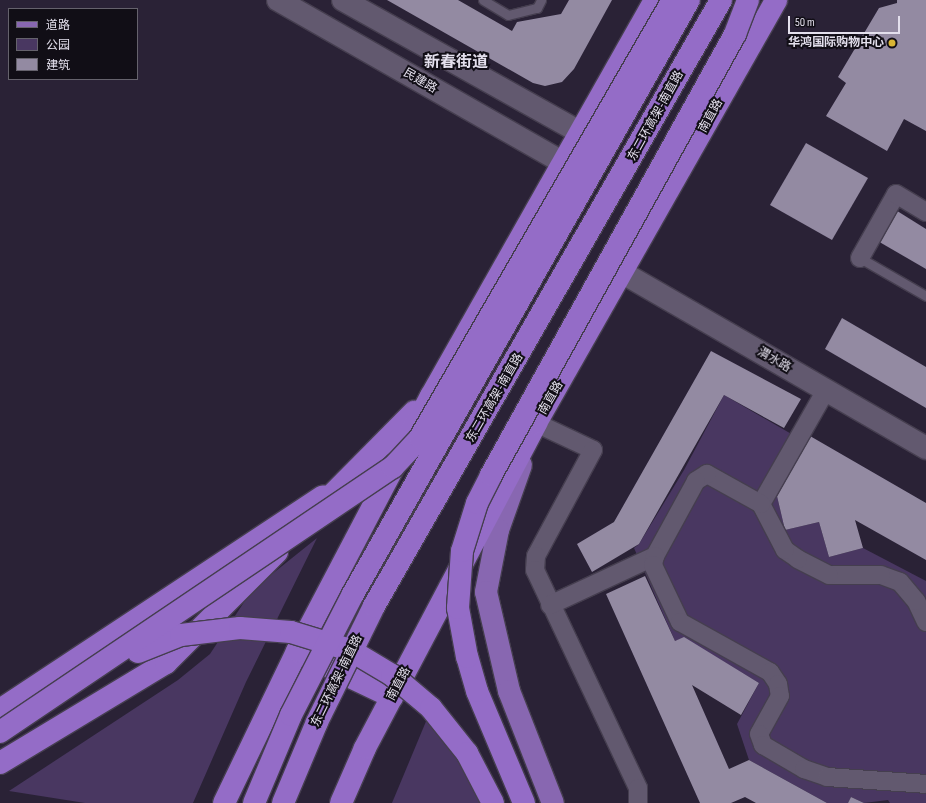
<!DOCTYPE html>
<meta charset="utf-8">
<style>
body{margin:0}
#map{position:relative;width:926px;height:803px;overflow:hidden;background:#2a2236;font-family:"Sofia Sans Condensed","Noto Sans SC",sans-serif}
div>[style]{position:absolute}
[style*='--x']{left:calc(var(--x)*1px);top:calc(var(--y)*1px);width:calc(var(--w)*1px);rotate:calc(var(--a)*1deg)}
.green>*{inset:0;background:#493761}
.building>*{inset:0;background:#938aa2}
.roads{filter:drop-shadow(1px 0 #453e4f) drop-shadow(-1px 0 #453e4f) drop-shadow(0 1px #453e4f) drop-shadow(0 -1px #453e4f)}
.service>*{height:9px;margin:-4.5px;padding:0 4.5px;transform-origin:4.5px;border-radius:4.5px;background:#62596f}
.minor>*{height:18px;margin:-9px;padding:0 9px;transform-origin:9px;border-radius:9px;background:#62596f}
.tertiary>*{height:22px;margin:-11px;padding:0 11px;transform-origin:11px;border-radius:11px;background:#62596f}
.primary>*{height:22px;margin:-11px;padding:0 11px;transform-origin:11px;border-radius:11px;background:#8867b1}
.trunk>*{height:22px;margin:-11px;padding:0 11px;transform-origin:11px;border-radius:11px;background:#946cc7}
.bridges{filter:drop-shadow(1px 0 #453e4f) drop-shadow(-1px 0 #453e4f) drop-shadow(0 1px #453e4f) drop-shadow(0 -1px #453e4f)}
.trunk-bridge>*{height:22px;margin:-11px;padding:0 11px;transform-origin:11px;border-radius:11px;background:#946cc7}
.dots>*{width:11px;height:11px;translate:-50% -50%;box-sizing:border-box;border:2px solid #110e16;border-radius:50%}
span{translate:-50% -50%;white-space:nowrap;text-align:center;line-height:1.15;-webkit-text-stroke:4px #110e16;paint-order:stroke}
.poi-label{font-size:12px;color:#e4e0ed;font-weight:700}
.right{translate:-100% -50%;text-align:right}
.street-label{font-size:12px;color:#e4e0ed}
.district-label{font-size:16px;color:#e4e0ed;font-weight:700}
.legend{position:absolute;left:8px;top:8px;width:130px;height:72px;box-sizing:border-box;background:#110e16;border:1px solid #65626c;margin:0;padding:5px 7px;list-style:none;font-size:12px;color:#e4e0ed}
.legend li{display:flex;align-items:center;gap:8px;height:20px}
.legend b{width:20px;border:1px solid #65626c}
.scale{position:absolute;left:788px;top:16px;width:112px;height:18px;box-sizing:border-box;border:2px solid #e4e0ed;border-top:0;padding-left:5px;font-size:12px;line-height:14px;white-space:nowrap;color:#e4e0ed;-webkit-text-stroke:3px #110e16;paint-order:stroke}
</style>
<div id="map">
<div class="green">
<i style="clip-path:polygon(724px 395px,807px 443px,777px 496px,785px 530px,819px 522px,829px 557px,863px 548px,926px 581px,926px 803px,890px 803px,888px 800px,864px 803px,851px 797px,848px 803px,827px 803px,749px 760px,737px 724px,759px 683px,684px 638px,675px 641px,634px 548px,639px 544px,684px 470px)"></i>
<i style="clip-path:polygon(317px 538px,246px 682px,193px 803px,85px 803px,9px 791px,178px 680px,210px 654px,252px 590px)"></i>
<i style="clip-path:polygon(427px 719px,453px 750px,483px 803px,392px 803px)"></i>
</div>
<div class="building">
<i style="clip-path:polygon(387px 0,458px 0,512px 31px,517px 22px,561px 14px,569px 0,612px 0,574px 69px,562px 82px,545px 86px,533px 83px)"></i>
<i style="clip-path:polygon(897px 0,926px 0,926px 131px,904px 119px,887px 151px,826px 116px,846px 83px,838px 77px,879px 8px,897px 3px)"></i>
<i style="clip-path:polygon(806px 143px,868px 178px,832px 240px,770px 205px)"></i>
<i style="clip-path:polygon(894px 209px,926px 229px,926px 269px,876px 240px)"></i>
<i style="clip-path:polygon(842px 318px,926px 367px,926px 408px,825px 349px)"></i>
<i style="clip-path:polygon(711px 351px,801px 399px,784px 428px,724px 395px,639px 544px,592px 572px,577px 544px,614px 522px)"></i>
<i style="clip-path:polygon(810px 436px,926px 503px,926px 560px,855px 520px,863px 548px,829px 557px,819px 522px,785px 530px,777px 496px)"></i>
<i style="clip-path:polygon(645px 576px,675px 641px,684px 637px,759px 683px,741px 715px,692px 685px,729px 769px,749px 760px,827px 803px,756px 803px,745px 797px,731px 803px,700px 803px,606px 594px)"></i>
<i style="clip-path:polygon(851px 797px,864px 803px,848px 803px)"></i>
</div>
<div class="roads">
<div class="service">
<i style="--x:483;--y:0;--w:29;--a:31"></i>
<i style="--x:508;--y:15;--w:30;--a:-14"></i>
<i style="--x:537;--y:8;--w:9;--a:-63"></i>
<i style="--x:860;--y:258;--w:76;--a:29.9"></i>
</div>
<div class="minor">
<i style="--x:860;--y:258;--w:73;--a:-60.6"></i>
<i style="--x:896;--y:194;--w:35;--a:31"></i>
<i style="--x:536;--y:423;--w:63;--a:25.3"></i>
<i style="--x:593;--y:450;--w:120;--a:118.3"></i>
<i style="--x:536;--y:556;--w:14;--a:94"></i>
<i style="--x:535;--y:570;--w:241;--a:64.7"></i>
<i style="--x:638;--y:788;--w:15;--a:90"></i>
<i style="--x:761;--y:504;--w:131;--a:-60.3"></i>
<i style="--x:550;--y:605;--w:116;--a:-25"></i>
<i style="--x:926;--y:622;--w:23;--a:-115"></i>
<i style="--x:916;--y:601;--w:25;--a:-130"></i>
<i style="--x:900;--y:582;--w:20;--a:-160"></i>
<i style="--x:881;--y:575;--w:52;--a:180"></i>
<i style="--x:829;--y:575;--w:35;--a:-153"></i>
<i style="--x:798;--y:559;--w:16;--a:-145"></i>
<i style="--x:785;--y:550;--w:52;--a:-117.6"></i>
<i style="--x:761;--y:504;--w:62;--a:-150.9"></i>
<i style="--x:707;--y:474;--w:13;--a:148"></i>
<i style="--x:696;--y:481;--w:85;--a:118.7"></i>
<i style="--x:655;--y:556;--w:9;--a:103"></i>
<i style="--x:653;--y:565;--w:63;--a:64.7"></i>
<i style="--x:680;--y:622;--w:103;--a:29.1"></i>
<i style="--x:770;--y:672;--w:14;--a:56"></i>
<i style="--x:778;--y:684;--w:12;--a:81"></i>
<i style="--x:780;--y:696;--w:43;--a:118.9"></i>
<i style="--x:759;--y:734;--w:12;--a:70"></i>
<i style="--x:763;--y:745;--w:48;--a:30.3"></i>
<i style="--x:804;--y:769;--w:24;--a:19"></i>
<i style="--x:827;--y:777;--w:99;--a:4"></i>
</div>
<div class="tertiary">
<i style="--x:278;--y:0;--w:327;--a:29.7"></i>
<i style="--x:343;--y:0;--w:270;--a:29.2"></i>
<i style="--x:623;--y:273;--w:350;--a:30"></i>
</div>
<div class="primary">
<i style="--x:521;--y:465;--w:69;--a:109.5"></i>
<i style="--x:498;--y:530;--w:63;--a:101"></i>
<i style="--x:486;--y:592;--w:102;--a:76.9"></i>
<i style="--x:509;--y:691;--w:120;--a:68.6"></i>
</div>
<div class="trunk">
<i style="--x:313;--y:514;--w:144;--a:-45.3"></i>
<i style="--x:302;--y:654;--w:100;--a:25.5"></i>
<i style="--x:0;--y:710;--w:387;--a:-33.5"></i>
<i style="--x:0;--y:763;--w:194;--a:-31.1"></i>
<i style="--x:166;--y:663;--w:157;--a:-45"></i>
<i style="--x:224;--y:803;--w:169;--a:-64.3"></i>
<i style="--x:297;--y:651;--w:288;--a:-62.3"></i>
<i style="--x:431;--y:396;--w:455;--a:-60.5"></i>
<i style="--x:341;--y:803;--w:60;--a:-66.4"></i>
<i style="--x:365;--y:748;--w:367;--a:-62.2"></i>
<i style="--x:536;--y:423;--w:486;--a:-60.4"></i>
</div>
</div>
<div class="bridges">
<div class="trunk-bridge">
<i style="--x:138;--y:652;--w:46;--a:-21.6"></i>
<i style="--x:181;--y:635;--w:59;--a:-6.8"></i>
<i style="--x:240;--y:628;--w:51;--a:4.5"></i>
<i style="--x:291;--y:632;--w:62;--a:17"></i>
<i style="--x:350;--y:650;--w:49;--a:30.8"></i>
<i style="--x:392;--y:675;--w:51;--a:40.2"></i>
<i style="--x:431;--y:708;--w:58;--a:51.3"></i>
<i style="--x:467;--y:753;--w:56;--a:62.5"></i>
<i style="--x:0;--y:732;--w:474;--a:-34"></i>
<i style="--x:393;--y:467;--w:40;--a:-47"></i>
<i style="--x:420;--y:438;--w:506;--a:-59.99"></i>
<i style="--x:254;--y:803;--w:95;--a:-67.2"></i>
<i style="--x:291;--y:715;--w:136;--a:-62.9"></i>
<i style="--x:353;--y:594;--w:682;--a:-60.51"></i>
<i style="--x:283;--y:803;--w:88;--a:-67.2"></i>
<i style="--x:317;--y:722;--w:129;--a:-63.8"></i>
<i style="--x:374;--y:606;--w:698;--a:-60.2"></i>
<i style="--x:524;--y:803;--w:121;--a:-112.8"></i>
<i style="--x:477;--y:691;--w:35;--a:-106"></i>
<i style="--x:467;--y:657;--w:50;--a:-100.4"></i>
<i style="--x:458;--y:608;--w:57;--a:-86"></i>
<i style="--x:462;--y:551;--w:50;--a:-72.6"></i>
<i style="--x:477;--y:503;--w:31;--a:-63"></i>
<i style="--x:491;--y:475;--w:504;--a:-61.04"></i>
<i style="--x:735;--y:34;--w:36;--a:-69"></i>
</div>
</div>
<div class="dots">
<i style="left:892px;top:43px;background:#d8b434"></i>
</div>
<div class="poi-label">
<span class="right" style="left:884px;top:43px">华鸿国际购物中心</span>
</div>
<div class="street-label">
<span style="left:420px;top:81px;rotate:30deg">民建路</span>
<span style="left:656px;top:116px;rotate:-61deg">东二环高架-南直路</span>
<span style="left:711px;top:116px;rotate:-61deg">南直路</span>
<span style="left:774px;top:360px;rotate:30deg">渭水路</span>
<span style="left:495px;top:398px;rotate:-60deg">东二环高架-南直路</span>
<span style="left:551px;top:398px;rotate:-60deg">南直路</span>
<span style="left:337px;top:681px;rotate:-64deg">东二环高架-南直路</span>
<span style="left:399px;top:684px;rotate:-62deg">南直路</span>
</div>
<div class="district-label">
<span style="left:456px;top:63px">新春街道</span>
</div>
<ul class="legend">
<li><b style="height:5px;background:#8867b1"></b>道路</li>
<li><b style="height:11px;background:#493761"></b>公园</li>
<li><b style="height:11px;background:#938aa2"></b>建筑</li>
</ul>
<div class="scale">50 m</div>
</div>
